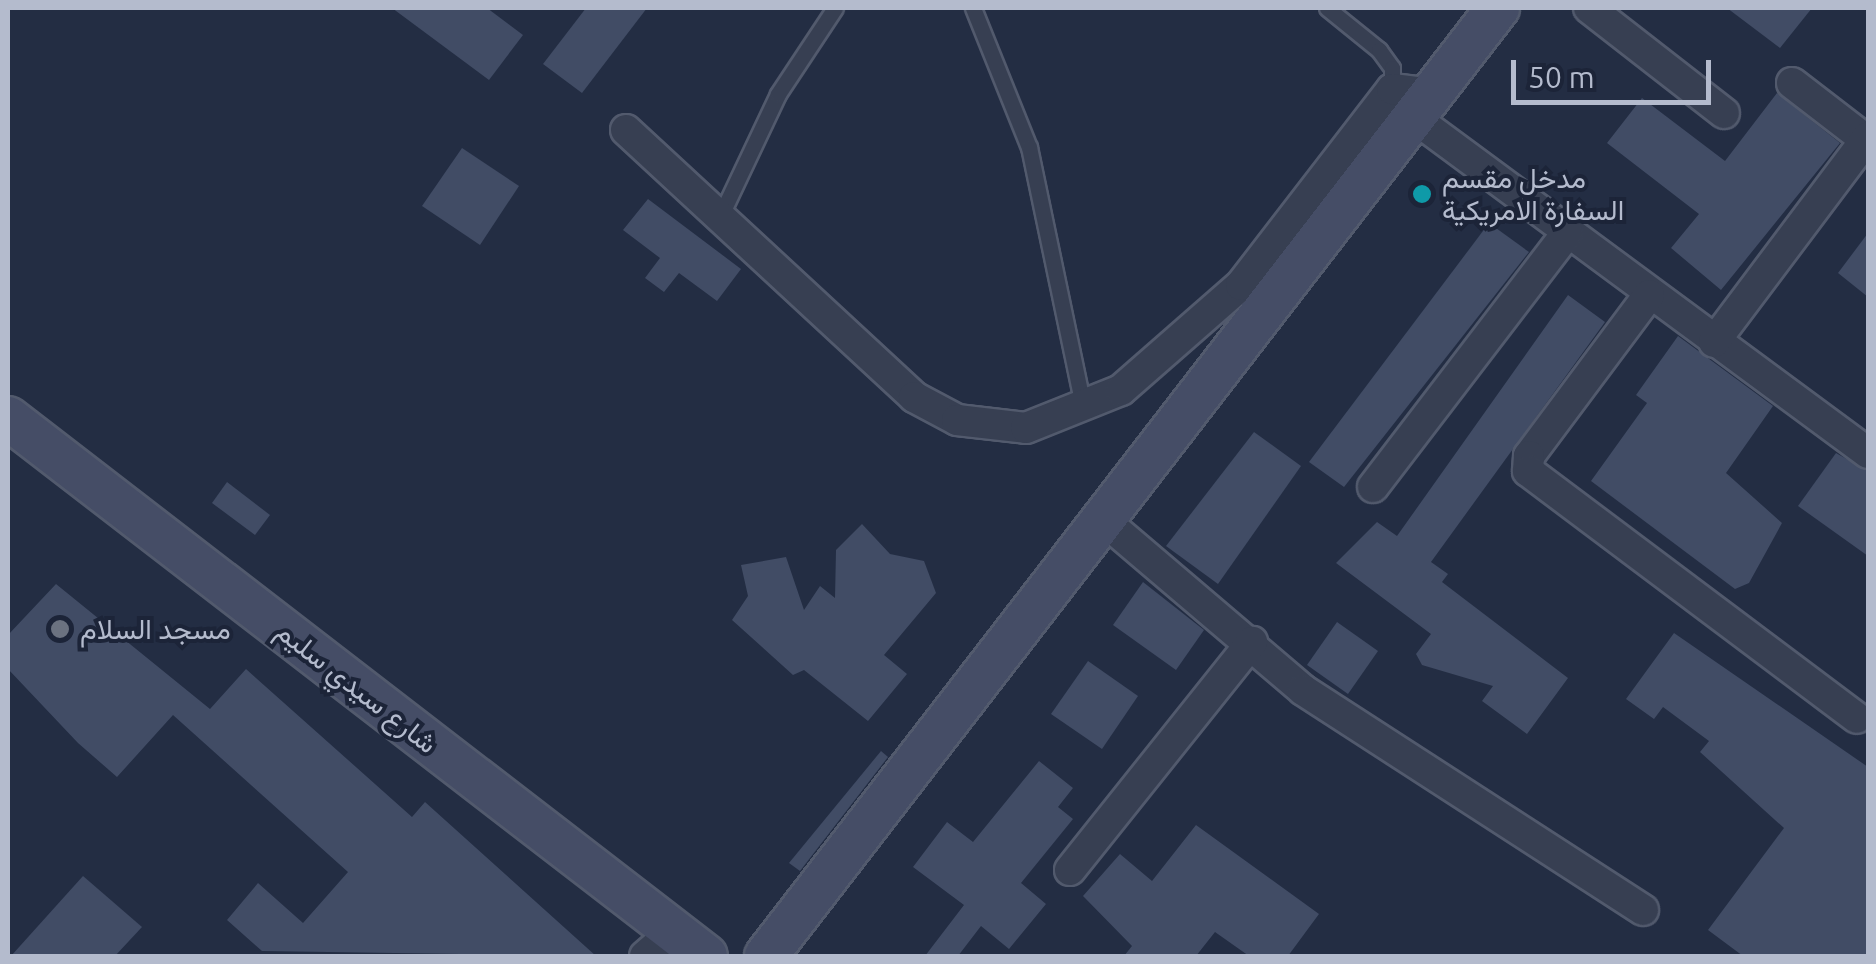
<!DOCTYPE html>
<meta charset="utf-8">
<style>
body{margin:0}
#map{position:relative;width:1876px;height:964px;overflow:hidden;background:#232d43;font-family:Ubuntu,Vazirmatn,sans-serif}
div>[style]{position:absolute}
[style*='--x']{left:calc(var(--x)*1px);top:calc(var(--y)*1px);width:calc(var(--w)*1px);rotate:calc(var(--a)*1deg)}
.building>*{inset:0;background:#414c65}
.roads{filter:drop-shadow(2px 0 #525a6d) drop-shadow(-2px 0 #525a6d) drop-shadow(0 2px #525a6d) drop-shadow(0 -2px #525a6d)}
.lane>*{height:15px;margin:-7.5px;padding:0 7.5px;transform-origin:7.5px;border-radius:7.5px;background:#373f52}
.street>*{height:30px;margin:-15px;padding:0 15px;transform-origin:15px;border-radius:15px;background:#373f52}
.secondary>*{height:42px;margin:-21px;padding:0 21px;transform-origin:21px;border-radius:21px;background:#454d66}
.dots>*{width:28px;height:28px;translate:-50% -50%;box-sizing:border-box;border:5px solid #1c2438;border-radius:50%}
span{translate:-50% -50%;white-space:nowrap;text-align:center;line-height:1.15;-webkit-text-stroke:8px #1c2438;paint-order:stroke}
.poi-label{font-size:28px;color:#b4bbcd}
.left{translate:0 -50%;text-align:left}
.street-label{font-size:28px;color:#b4bbcd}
.frame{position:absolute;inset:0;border:10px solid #b4bbcd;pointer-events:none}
.scale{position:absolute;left:1511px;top:60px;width:200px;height:45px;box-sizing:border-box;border:5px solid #b4bbcd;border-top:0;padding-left:12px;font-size:30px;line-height:35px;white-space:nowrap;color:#b4bbcd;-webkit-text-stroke:8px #1c2438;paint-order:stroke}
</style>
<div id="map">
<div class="building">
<i style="clip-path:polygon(392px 8px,487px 8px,523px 35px,489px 80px)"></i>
<i style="clip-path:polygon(586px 8px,647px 8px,582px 93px,543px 64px)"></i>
<i style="clip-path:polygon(1727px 8px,1812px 8px,1780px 48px)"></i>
<i style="clip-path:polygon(1777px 93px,1840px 143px,1721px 290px,1671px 248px,1699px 214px,1607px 143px,1642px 98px,1725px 161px)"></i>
<i style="clip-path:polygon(462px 148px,519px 186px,480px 245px,422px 206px)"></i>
<i style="clip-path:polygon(648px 199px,741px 269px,717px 301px,679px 273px,664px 292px,645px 278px,660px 258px,623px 230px)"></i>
<i style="clip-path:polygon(1489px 223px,1529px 252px,1344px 487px,1309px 462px)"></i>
<i style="clip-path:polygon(1868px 233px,1868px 297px,1838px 273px)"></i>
<i style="clip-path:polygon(1568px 295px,1605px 322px,1431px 562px,1448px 574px,1442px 582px,1568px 678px,1527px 734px,1482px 701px,1493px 686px,1422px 665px,1416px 654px,1431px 634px,1336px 563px,1377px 522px,1397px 536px)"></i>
<i style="clip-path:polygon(1678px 336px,1773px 406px,1726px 473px,1782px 523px,1749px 583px,1735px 589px,1591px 481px,1647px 403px,1636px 395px)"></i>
<i style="clip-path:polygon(1254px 432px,1301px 466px,1218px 584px,1166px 546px)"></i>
<i style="clip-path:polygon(1836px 453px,1868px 471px,1868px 556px,1798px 506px)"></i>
<i style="clip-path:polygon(227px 482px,270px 515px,255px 535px,212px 503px)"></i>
<i style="clip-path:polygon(862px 524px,890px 554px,924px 561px,936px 593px,884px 655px,907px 674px,868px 721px,804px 670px,793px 675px,732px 620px,748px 596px,741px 565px,786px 557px,804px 610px,820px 586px,835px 598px,836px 550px)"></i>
<i style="clip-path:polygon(1143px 582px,1204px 630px,1176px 670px,1113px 625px)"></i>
<i style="clip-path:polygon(56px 584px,210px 709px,246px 669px,412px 817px,425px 802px,596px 956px,262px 951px,227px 920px,258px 883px,303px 923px,348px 872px,173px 715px,117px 777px,78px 743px,8px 669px,8px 635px)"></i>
<i style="clip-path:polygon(1337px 622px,1378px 651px,1348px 694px,1307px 665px)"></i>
<i style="clip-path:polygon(1674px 633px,1868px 767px,1868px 956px,1743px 956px,1708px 930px,1784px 828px,1700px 752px,1709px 741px,1663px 707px,1654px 719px,1626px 699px)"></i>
<i style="clip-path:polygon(1088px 661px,1138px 696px,1102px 749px,1051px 714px)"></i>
<i style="clip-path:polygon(881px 751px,888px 757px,800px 871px,789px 863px)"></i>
<i style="clip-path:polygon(1039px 761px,1073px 788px,1058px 807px,1073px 819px,1021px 883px,1046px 904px,1009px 949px,981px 926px,958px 956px,925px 956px,964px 905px,913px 867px,947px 822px,973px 842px)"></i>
<i style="clip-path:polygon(1196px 825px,1319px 914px,1288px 956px,1249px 956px,1215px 932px,1196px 956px,1124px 956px,1132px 946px,1083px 896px,1120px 854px,1152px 881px)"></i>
<i style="clip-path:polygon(83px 876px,142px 927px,115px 956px,11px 956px)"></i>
</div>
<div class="roads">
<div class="lane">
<i style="--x:973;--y:8;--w:150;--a:68.1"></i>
<i style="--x:1029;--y:147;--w:265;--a:78.2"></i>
<i style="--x:1327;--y:8;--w:67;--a:38.9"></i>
<i style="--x:1379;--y:50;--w:22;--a:54"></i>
<i style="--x:1392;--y:68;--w:21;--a:90"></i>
<i style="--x:719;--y:219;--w:138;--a:-64.7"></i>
<i style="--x:778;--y:94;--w:103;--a:-56.5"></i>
</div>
<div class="street">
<i style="--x:1589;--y:8;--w:171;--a:37.9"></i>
<i style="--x:1792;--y:83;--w:93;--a:37.6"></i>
<i style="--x:1413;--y:117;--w:566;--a:36.44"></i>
<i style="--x:626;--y:130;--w:393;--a:42.8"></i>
<i style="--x:914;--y:397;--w:49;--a:28.1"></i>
<i style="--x:957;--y:420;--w:69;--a:6.6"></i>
<i style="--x:1026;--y:428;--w:102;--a:-21.8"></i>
<i style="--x:1121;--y:390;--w:159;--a:-41.2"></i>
<i style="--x:1241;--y:285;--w:247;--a:-52.4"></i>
<i style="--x:1392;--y:89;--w:39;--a:7"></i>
<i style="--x:1649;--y:295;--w:201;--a:126.7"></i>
<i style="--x:1529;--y:456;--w:15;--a:94"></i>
<i style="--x:1528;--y:471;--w:411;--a:36.9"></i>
<i style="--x:1714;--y:342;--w:256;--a:-53.1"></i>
<i style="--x:1373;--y:487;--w:320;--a:-52.6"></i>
<i style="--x:1107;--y:523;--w:257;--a:40.4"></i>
<i style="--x:1303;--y:690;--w:405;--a:32.9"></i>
<i style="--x:1070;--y:870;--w:292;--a:-51.4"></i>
<i style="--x:645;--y:956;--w:37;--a:-41"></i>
</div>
<div class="secondary">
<i style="--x:8;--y:418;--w:881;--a:37.62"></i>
<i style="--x:766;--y:956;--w:1198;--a:-52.33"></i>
</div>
</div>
<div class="dots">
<i style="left:1422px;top:194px;background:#0f9aa8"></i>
<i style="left:60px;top:629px;background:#6b7280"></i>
</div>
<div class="poi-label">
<span class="left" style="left:1442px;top:194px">مدخل مقسم<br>السفارة الامريكية</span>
<span class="left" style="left:80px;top:629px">مسجد السلام</span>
</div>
<div class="street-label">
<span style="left:357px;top:687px;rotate:38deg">شارع سيدي سليم</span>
</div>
<div class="frame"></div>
<div class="scale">50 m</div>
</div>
